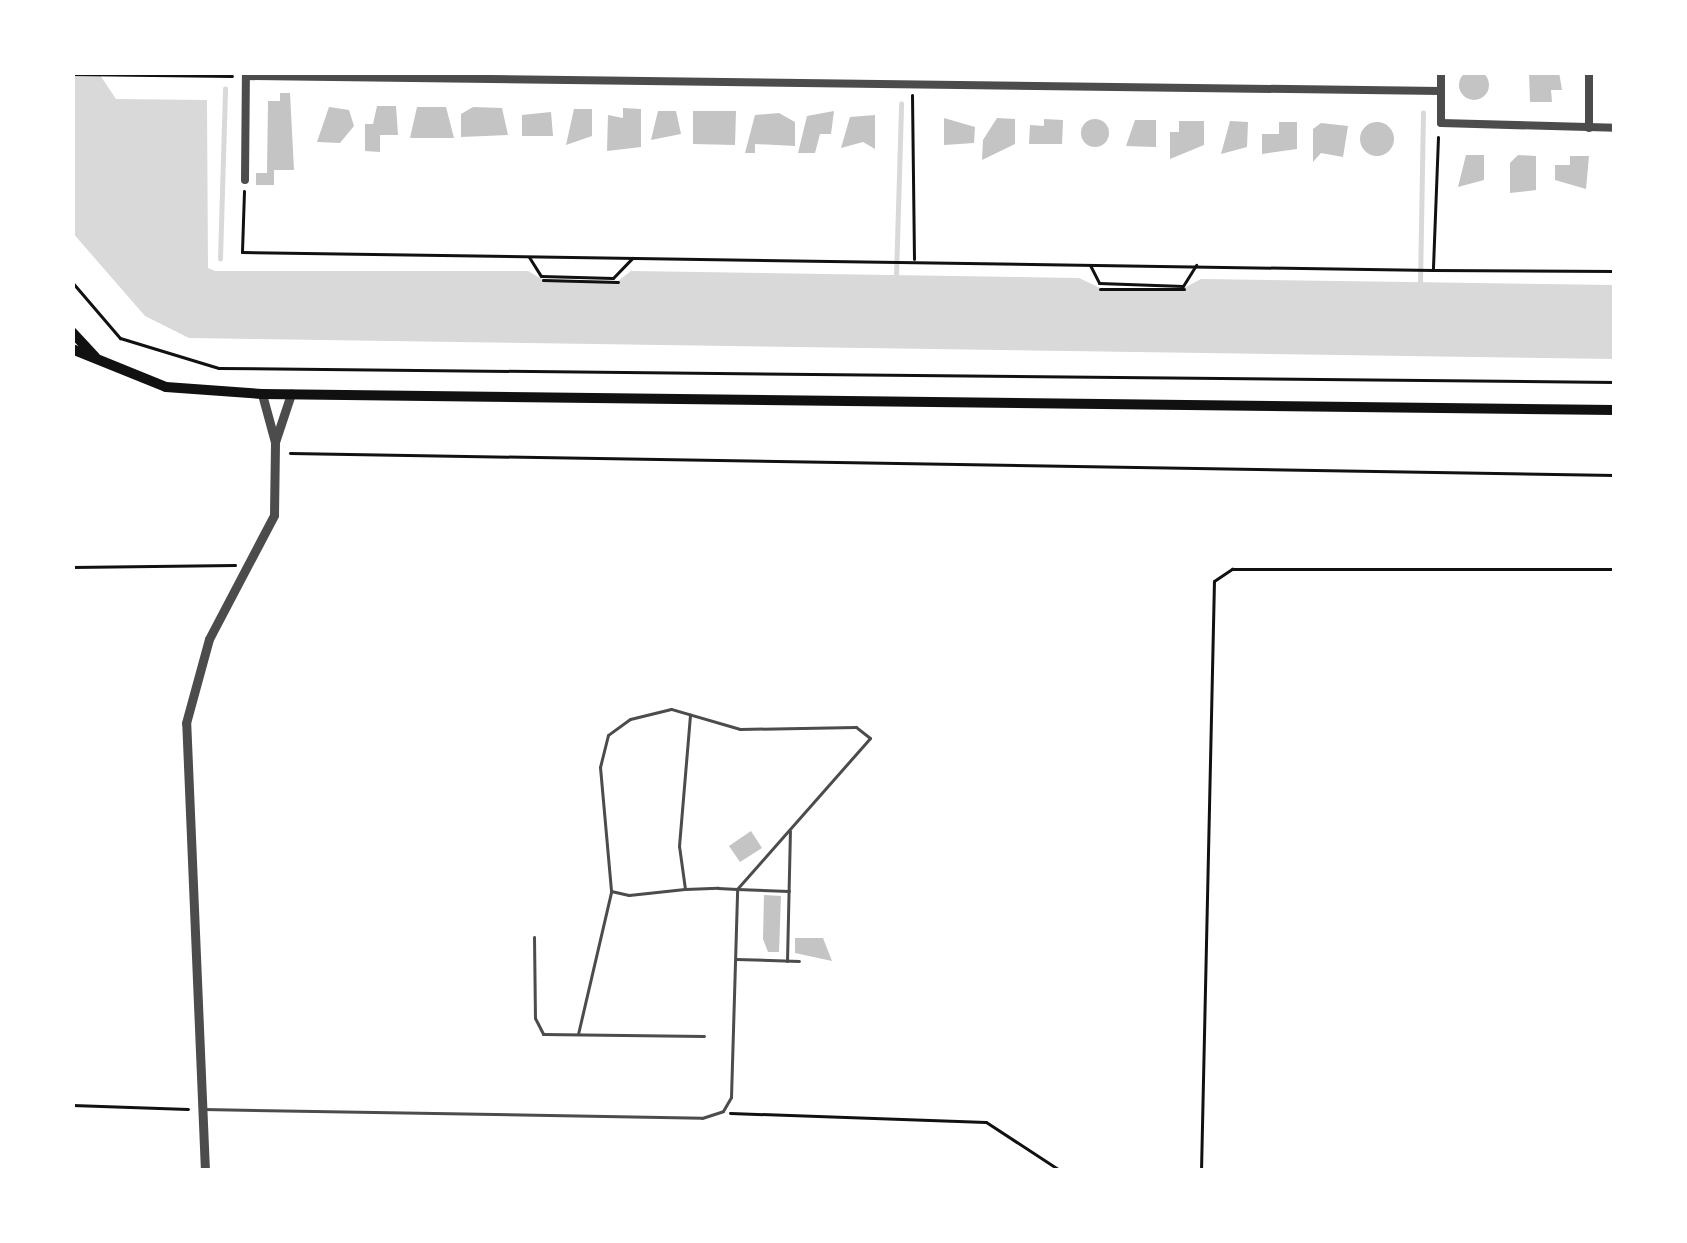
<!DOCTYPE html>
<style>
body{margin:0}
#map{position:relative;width:1687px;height:1243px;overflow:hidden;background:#fff;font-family:"Exo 2",sans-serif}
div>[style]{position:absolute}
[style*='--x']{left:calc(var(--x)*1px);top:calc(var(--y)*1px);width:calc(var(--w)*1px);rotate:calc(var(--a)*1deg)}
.water>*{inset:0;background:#d9d9d9}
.stream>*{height:4.5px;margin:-2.25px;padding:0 2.25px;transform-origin:2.25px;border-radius:2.25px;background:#d9d9d9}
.building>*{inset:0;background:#c4c4c4}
.round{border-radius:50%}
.path>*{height:3px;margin:-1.5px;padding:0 1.5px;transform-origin:1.5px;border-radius:1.5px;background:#111}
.service>*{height:3px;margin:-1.5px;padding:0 1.5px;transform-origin:1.5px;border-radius:1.5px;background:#4c4c4c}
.minor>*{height:8px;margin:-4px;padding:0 4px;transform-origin:4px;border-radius:4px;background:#4c4c4c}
.tertiary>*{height:9px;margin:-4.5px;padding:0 4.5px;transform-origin:4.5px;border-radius:4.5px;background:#4c4c4c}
.secondary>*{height:10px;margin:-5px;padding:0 5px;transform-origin:5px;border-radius:5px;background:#111}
span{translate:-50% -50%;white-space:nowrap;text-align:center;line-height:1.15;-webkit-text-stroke:9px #fff;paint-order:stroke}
.frame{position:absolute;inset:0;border:75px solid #fff;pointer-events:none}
</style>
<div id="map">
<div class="water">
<i style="clip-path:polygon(72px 72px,98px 72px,116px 99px,207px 100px,208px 268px,215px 271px,528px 271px,542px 279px,618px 281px,631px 271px,1079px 278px,1100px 288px,1184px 288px,1201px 279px,1615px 285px,1615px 359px,189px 338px,145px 316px,72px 232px)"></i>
</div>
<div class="stream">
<i style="--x:220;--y:259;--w:170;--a:-88.3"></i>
<i style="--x:896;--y:276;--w:172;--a:-88.3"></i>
<i style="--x:1420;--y:284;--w:171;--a:-89"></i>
</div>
<div class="building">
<i class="round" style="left:1459px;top:70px;width:30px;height:30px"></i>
<i style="clip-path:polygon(1529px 72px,1559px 72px,1562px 90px,1551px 90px,1552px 102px,1530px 102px)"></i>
<i style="clip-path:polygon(280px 93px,290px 93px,294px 170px,274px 170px,274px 185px,256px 185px,256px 173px,267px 173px,268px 101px,280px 101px)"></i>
<i style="clip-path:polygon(377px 106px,396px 106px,398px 135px,380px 135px,380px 152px,365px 151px,365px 124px,373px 124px)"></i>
<i style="clip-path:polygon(329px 107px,349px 110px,354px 126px,340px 143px,317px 142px)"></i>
<i style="clip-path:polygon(417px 107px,446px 107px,454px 138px,410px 138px)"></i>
<i style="clip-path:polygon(473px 107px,502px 108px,508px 135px,461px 137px,461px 114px)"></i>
<i style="clip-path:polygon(623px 108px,641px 109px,641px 147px,607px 151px,608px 115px,623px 118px)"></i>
<i style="clip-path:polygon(574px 109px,592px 109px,592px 136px,566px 145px)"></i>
<i style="clip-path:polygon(658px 111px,676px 111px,681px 134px,651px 140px)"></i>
<i style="clip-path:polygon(693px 111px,736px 111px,735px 145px,693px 144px)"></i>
<i style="clip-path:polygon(834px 111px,831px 134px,820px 134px,815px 153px,798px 153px,807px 116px)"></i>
<i style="clip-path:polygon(551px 112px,553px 136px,522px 136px,522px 115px)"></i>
<i style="clip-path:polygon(779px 113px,795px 122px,795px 146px,755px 144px,755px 153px,745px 153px,755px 115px)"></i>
<i style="clip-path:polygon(875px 115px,875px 149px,863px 142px,841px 148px,850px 117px)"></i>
<i style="clip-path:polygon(944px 118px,975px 127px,974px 143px,944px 145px)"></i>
<i style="clip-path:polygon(997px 118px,1015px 119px,1015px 144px,982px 160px,983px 140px)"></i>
<i style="clip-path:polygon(1044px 119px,1063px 120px,1062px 144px,1029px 144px,1030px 125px,1044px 126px)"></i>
<i class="round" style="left:1081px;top:119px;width:28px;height:28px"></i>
<i style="clip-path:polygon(1135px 120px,1156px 120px,1156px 147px,1126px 146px)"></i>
<i style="clip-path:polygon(1179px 121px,1204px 121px,1204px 145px,1170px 159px,1170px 132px,1179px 132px)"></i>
<i style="clip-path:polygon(1230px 121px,1248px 122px,1247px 147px,1221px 154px)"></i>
<i class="round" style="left:1360px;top:122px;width:34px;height:34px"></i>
<i style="clip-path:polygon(1279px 122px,1297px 122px,1297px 149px,1262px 154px,1262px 134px,1279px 134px)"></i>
<i style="clip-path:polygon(1321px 123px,1348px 126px,1343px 157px,1321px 153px,1313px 162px,1313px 129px)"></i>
<i style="clip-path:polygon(1466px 155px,1484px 155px,1484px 180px,1458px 187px)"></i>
<i style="clip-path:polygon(1518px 155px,1536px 156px,1536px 190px,1510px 193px,1510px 163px)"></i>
<i style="clip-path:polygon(1570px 156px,1589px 156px,1586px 189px,1555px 180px,1555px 165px,1570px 165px)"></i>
<i style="clip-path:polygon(751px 831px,762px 848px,740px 862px,729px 846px)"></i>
<i style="clip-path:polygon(764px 895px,781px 896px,779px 952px,768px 952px,763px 939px)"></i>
<i style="clip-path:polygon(795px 938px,823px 938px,832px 961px,795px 953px)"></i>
</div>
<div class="path">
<i style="--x:72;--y:74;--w:160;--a:0.7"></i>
<i style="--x:912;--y:95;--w:164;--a:89.3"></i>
<i style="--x:1438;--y:137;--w:133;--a:92.2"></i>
<i style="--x:1433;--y:270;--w:182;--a:0.3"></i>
<i style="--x:244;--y:191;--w:61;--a:91.9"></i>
<i style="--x:242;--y:252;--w:1191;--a:0.87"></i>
<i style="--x:529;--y:257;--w:22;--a:58"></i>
<i style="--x:541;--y:276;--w:72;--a:1.6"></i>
<i style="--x:613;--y:278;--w:28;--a:-46"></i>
<i style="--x:1090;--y:265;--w:20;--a:63"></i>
<i style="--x:1099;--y:283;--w:84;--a:2"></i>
<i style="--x:1183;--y:286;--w:25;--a:-58"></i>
<i style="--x:543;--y:280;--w:75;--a:1.5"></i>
<i style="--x:72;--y:282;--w:74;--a:49.4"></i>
<i style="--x:120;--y:338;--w:103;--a:16.9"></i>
<i style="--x:219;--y:368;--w:1396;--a:0.57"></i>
<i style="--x:1100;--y:289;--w:84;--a:0"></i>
<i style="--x:290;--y:453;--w:1325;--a:0.95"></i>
<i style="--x:72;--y:567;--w:163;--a:-0.7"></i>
<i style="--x:72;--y:1105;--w:116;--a:2"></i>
<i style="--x:730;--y:1113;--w:256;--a:2"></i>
<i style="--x:986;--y:1122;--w:90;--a:33.2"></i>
<i style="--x:1201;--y:1171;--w:590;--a:-88.74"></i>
<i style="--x:1214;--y:581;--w:22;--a:-34"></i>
<i style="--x:1232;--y:569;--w:383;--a:0"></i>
</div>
<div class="service">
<i style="--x:685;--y:889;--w:43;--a:-97.9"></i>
<i style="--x:679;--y:846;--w:132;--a:-85.2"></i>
<i style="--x:534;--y:937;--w:81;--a:89.3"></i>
<i style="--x:535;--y:1018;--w:18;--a:63"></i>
<i style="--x:543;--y:1034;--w:161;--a:0.7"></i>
<i style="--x:736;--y:959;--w:63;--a:1.8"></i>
<i style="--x:787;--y:961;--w:130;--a:-88.7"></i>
<i style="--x:578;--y:1034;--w:146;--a:-76.9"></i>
<i style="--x:203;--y:1109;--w:499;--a:1"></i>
<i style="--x:702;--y:1118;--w:22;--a:-18"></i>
<i style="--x:723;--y:1111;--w:16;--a:-60"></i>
<i style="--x:731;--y:1097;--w:208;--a:-88.3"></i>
<i style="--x:737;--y:889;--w:201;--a:-48.6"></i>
<i style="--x:870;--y:738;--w:18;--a:-142"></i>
<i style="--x:856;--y:727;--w:116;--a:179"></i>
<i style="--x:740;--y:729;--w:72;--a:-163.8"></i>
<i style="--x:671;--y:709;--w:42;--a:166.3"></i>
<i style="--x:630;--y:719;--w:27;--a:144"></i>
<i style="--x:608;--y:735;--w:33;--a:104"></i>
<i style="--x:600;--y:767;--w:124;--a:84.9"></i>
<i style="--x:611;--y:891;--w:18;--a:13"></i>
<i style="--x:629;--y:895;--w:56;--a:-6.1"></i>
<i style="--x:685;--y:889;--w:33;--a:-2"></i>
<i style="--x:718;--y:888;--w:19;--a:3"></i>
<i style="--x:737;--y:889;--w:52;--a:2.2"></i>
</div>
<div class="minor">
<i style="--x:246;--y:76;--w:1195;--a:0.72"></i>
<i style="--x:1441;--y:91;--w:32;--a:90"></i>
<i style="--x:1441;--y:123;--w:174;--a:1.6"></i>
<i style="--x:1441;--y:91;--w:19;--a:-90"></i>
<i style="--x:1589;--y:128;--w:56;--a:-90"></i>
<i style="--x:245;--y:180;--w:107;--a:-89.5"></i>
</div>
<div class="tertiary">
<i style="--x:275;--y:442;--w:51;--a:-71.6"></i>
<i style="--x:205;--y:1171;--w:448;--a:-92.4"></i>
<i style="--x:186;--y:723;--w:87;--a:-74.7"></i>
<i style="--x:209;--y:639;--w:140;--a:-62.3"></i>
<i style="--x:274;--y:515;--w:73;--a:-89.2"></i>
<i style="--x:275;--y:442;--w:50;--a:-105.2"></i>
</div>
<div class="secondary">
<i style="--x:72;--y:332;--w:34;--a:47"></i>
<i style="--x:72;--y:349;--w:101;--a:22"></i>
<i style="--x:166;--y:387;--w:96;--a:4.2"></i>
<i style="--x:262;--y:394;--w:1353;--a:0.68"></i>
</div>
<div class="frame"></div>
</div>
